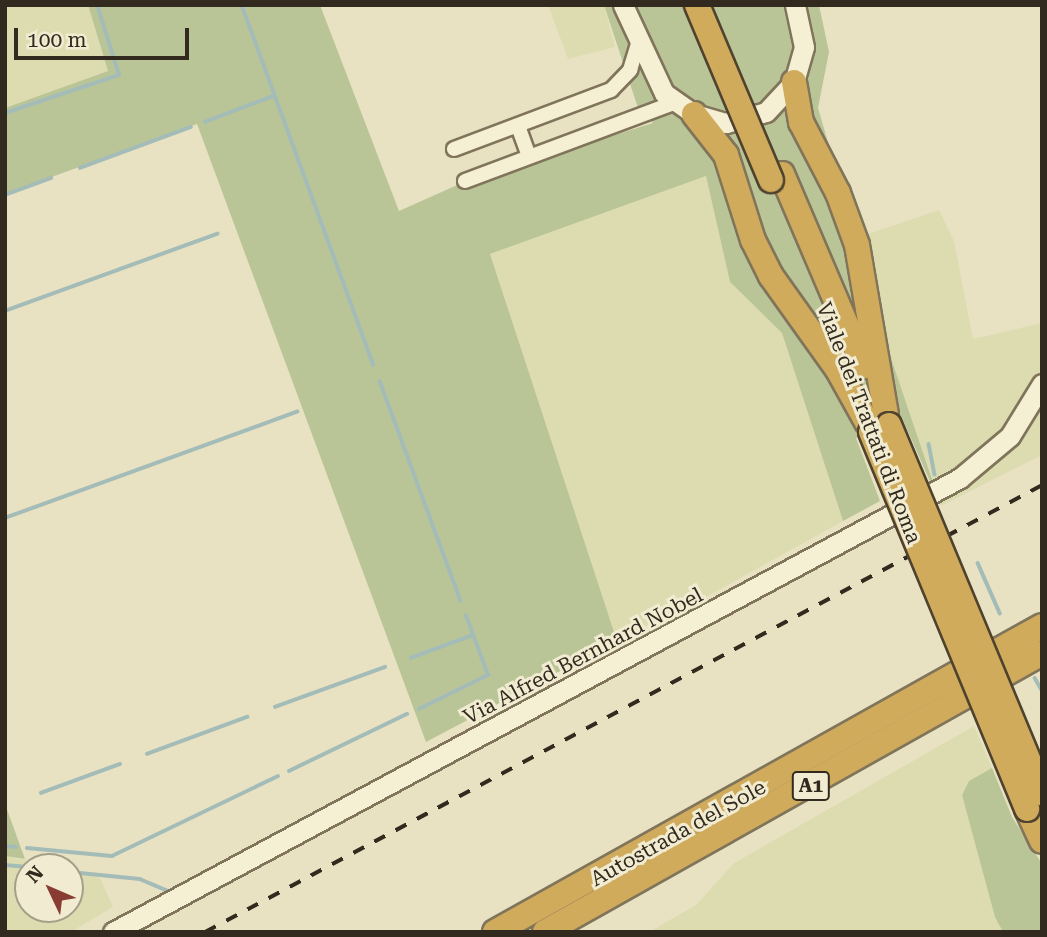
<!DOCTYPE html>
<style>
body{margin:0}
#map{position:relative;width:1047px;height:937px;overflow:hidden;background:#e9e2c2;font-family:"Roboto Serif",serif}
div>[style]{position:absolute}
[style*='--x']{left:calc(var(--x)*1px);top:calc(var(--y)*1px);width:calc(var(--w)*1px);rotate:calc(var(--a)*1deg)}
.farmland>*{inset:0;background:#dddcb0}
.green>*{inset:0;background:#bac597}
.stream>*{height:3.5px;margin:-1.75px;padding:0 1.75px;transform-origin:1.75px;border-radius:1.75px;background:#a4bcb8}
.roads{filter:drop-shadow(2px 0 #80745b) drop-shadow(-2px 0 #80745b) drop-shadow(0 2px #80745b) drop-shadow(0 -2px #80745b)}
.street>*{height:14px;margin:-7px;padding:0 7px;transform-origin:7px;border-radius:7px;background:#f5efd4}
.secondary>*{height:19px;margin:-9.5px;padding:0 9.5px;transform-origin:9.5px;border-radius:9.5px;background:#f5efd4}
.highway>*{height:24px;margin:-12px;padding:0 12px;transform-origin:12px;border-radius:12px;background:#d0ab5b}
.rail>*{height:3.5px;margin-top:-1.75px;transform-origin:0;background:repeating-linear-gradient(90deg,#322a1e 0 12px,transparent 0 24px)}
.bridges{filter:drop-shadow(2px 0 #4f422f) drop-shadow(-2px 0 #4f422f) drop-shadow(0 2px #4f422f) drop-shadow(0 -2px #4f422f)}
.highway-bridge>*{height:24px;margin:-12px;padding:0 12px;transform-origin:12px;border-radius:12px;background:#d0ab5b}
span{translate:-50% -50%;white-space:nowrap;text-align:center;line-height:1.15;-webkit-text-stroke:6px #f1ecd1;paint-order:stroke}
.shield-label span{padding:2px 5px;background:#f1ecd1;border:2px solid;border-radius:5px;-webkit-text-stroke-width:0}
.shield-label{font-size:19px;color:#322a1e;font-weight:700}
.street-label{font-size:21px;color:#322a1e}
.frame{position:absolute;inset:0;border:7px solid #322a1e;pointer-events:none}
.north{position:absolute;left:14px;top:853px;width:70px;height:70px;box-sizing:border-box;background:#f1ecd1;border:2px solid #a59e89;border-radius:50%;rotate:314deg;font-size:19px;font-weight:700;line-height:28px;text-align:center;color:#322a1e}
.north::after{content:'';display:block;margin:auto;width:24px;height:32px;background:#893c32;clip-path:polygon(50% 0,100% 100%,50% 72%,0 100%)}
.scale{position:absolute;left:14px;top:28px;width:175px;height:32px;box-sizing:border-box;border:4px solid #322a1e;border-top:0;padding-left:9px;font-size:21px;line-height:24px;white-space:nowrap;color:#322a1e;-webkit-text-stroke:5px #f1ecd1;paint-order:stroke}
</style>
<div id="map">
<div class="farmland">
<i style="clip-path:polygon(5px 5px,88px 5px,108px 71px,5px 108px)"></i>
<i style="clip-path:polygon(548px 5px,604px 5px,615px 47px,568px 59px)"></i>
<i style="clip-path:polygon(706px 176px,730px 282px,782px 333px,843px 521px,643px 632px,617px 641px,490px 254px)"></i>
<i style="clip-path:polygon(939px 210px,954px 241px,973px 339px,1042px 323px,1042px 455px,941px 506px,893px 364px,859px 237px)"></i>
<i style="clip-path:polygon(974px 726px,992px 768px,969px 781px,962px 795px,1003px 932px,649px 932px,696px 905px,734px 863px)"></i>
<i style="clip-path:polygon(5px 856px,58px 867px,28px 867px,28px 909px,70px 909px,70px 870px,100px 878px,113px 907px,71px 932px,5px 932px)"></i>
</div>
<div class="green">
<i style="clip-path:polygon(88px 5px,320px 5px,399px 211px,464px 182px,653px 123px,637px 105px,604px 5px,819px 5px,829px 52px,818px 108px,893px 364px,941px 506px,902px 418px,856px 438px,880px 501px,843px 521px,782px 333px,730px 282px,706px 176px,490px 254px,617px 641px,426px 742px,197px 124px,5px 194px,5px 108px,108px 71px)"></i>
<i style="clip-path:polygon(992px 768px,1012px 817px,1042px 864px,1042px 932px,1003px 932px,995px 917px,962px 795px,969px 781px)"></i>
<i style="clip-path:polygon(5px 804px,25px 859px,5px 856px)"></i>
</div>
<div class="stream">
<i style="--x:242;--y:5;--w:383;--a:69.9"></i>
<i style="--x:5;--y:113;--w:120;--a:-18.4"></i>
<i style="--x:119;--y:75;--w:73;--a:-107.4"></i>
<i style="--x:205;--y:122;--w:73;--a:-20.9"></i>
<i style="--x:80;--y:168;--w:118;--a:-20.3"></i>
<i style="--x:5;--y:195;--w:49;--a:-20.3"></i>
<i style="--x:5;--y:311;--w:226;--a:-20"></i>
<i style="--x:380;--y:381;--w:234;--a:69.8"></i>
<i style="--x:929;--y:444;--w:31;--a:79"></i>
<i style="--x:5;--y:518;--w:311;--a:-20"></i>
<i style="--x:978;--y:563;--w:55;--a:66.3"></i>
<i style="--x:411;--y:658;--w:66;--a:-20.4"></i>
<i style="--x:1035;--y:678;--w:14;--a:60"></i>
<i style="--x:275;--y:707;--w:117;--a:-20"></i>
<i style="--x:419;--y:709;--w:77;--a:-26.2"></i>
<i style="--x:488;--y:675;--w:63;--a:-110.4"></i>
<i style="--x:147;--y:754;--w:107;--a:-20.3"></i>
<i style="--x:289;--y:771;--w:131;--a:-25.8"></i>
<i style="--x:41;--y:793;--w:84;--a:-20.2"></i>
<i style="--x:5;--y:846;--w:11;--a:5"></i>
<i style="--x:27;--y:848;--w:85;--a:5.4"></i>
<i style="--x:112;--y:856;--w:184;--a:-25.7"></i>
<i style="--x:5;--y:865;--w:23;--a:5"></i>
<i style="--x:70;--y:872;--w:70;--a:5.7"></i>
<i style="--x:140;--y:879;--w:33;--a:23"></i>
</div>
<div class="roads">
<div class="street">
<i style="--x:518;--y:126;--w:32;--a:70"></i>
<i style="--x:454;--y:149;--w:168;--a:-20.6"></i>
<i style="--x:611;--y:90;--w:28;--a:-46"></i>
<i style="--x:630;--y:70;--w:30;--a:-73"></i>
<i style="--x:465;--y:181;--w:223;--a:-20.5"></i>
</div>
<div class="secondary">
<i style="--x:623;--y:5;--w:97;--a:65"></i>
<i style="--x:664;--y:93;--w:37;--a:35"></i>
<i style="--x:694;--y:114;--w:33;--a:16"></i>
<i style="--x:726;--y:123;--w:41;--a:-15.4"></i>
<i style="--x:766;--y:112;--w:41;--a:-47"></i>
<i style="--x:794;--y:82;--w:36;--a:-74"></i>
<i style="--x:804;--y:47;--w:43;--a:-102.1"></i>
<i style="--x:113;--y:932;--w:961;--a:-28.19"></i>
<i style="--x:960;--y:478;--w:65;--a:-40"></i>
<i style="--x:1010;--y:436;--w:61;--a:-58.4"></i>
</div>
<div class="highway">
<i style="--x:794;--y:82;--w:41;--a:80.1"></i>
<i style="--x:801;--y:122;--w:80;--a:62.5"></i>
<i style="--x:838;--y:193;--w:55;--a:69.9"></i>
<i style="--x:857;--y:245;--w:171;--a:80.3"></i>
<i style="--x:694;--y:114;--w:52;--a:52"></i>
<i style="--x:726;--y:155;--w:89;--a:72.4"></i>
<i style="--x:753;--y:240;--w:40;--a:63.4"></i>
<i style="--x:771;--y:276;--w:115;--a:54.5"></i>
<i style="--x:838;--y:370;--w:60;--a:60.9"></i>
<i style="--x:782;--y:174;--w:209;--a:66.9"></i>
<i style="--x:1027;--y:809;--w:35;--a:65"></i>
<i style="--x:495;--y:932;--w:627;--a:-29.22"></i>
<i style="--x:545;--y:932;--w:570;--a:-29.31"></i>
</div>
</div>
<div class="rail">
<i style="--x:205;--y:932;--w:949;--a:-28.1"></i>
</div>
<div class="bridges">
<div class="highway-bridge">
<i style="--x:697;--y:5;--w:190;--a:67.1"></i>
<i style="--x:889;--y:425;--w:399;--a:67.4"></i>
<i style="--x:871;--y:432;--w:408;--a:67.5"></i>
</div>
</div>
<div class="shield-label">
<span style="left:811px;top:786px">A1</span>
</div>
<div class="street-label">
<span style="left:869px;top:423px;rotate:69deg">Viale dei Trattati di Roma</span>
<span style="left:583px;top:656px;rotate:-28deg">Via Alfred Bernhard Nobel</span>
<span style="left:678px;top:833px;rotate:-29deg">Autostrada del Sole</span>
</div>
<div class="frame"></div>
<div class="north">N</div>
<div class="scale">100 m</div>
</div>
